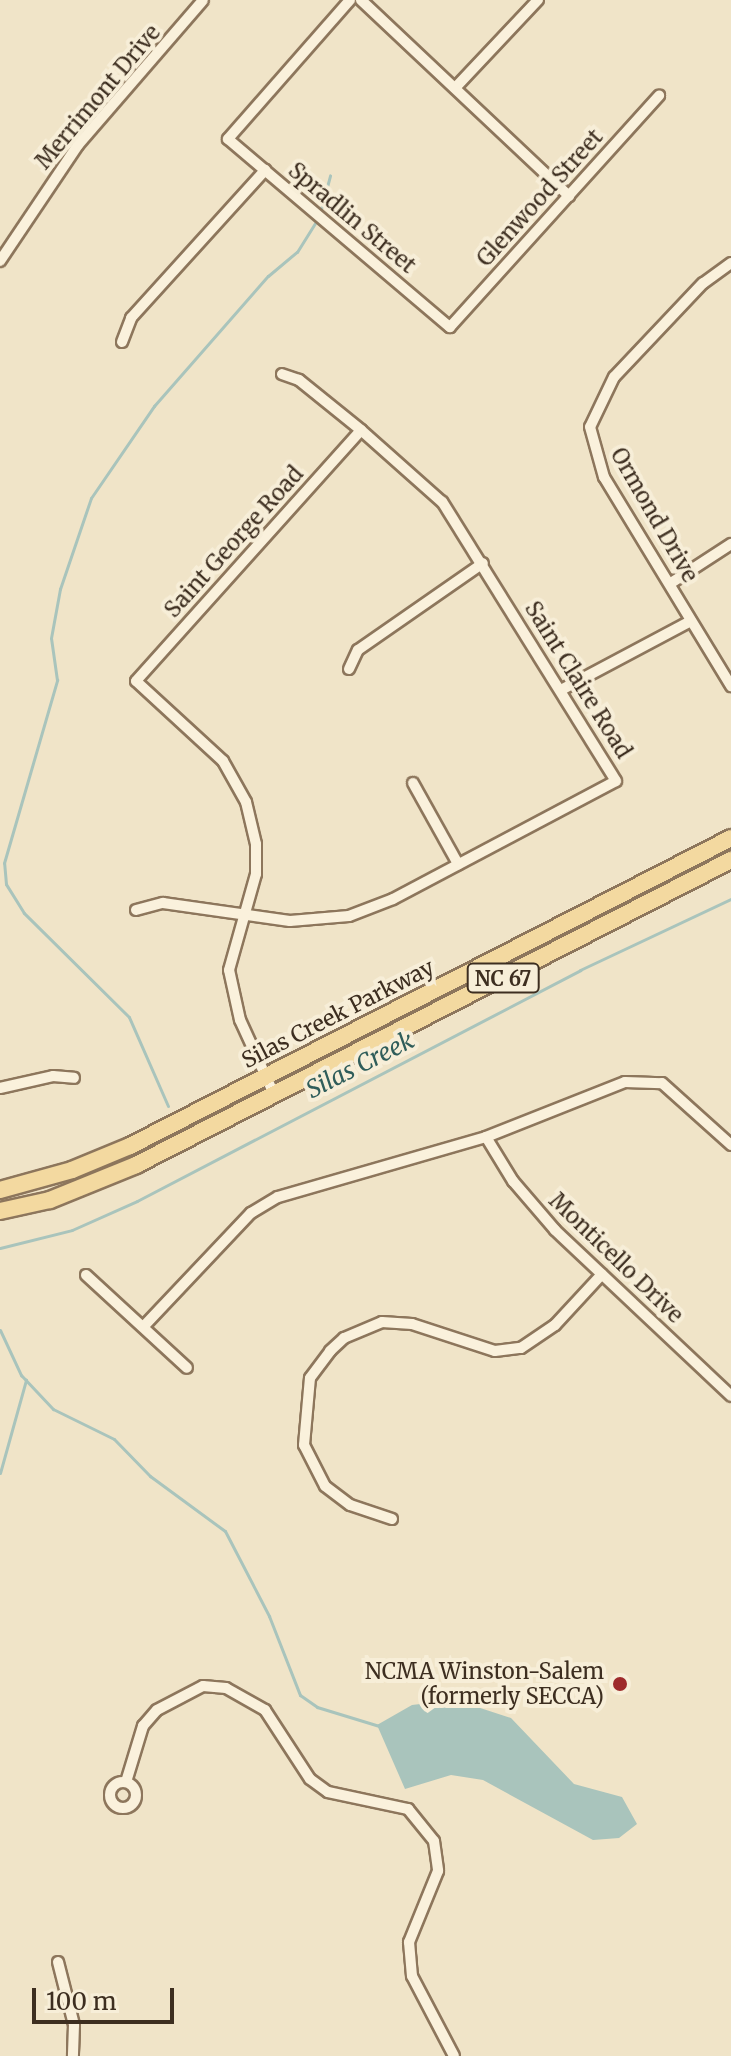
<!DOCTYPE html>
<style>
body{margin:0}
#map{position:relative;width:731px;height:2056px;overflow:hidden;background:#f0e4c8;font-family:Merriweather,serif}
div>[style]{position:absolute}
[style*='--x']{left:calc(var(--x)*1px);top:calc(var(--y)*1px);width:calc(var(--w)*1px);rotate:calc(var(--a)*1deg)}
.water>*{inset:0;background:#a9c4bc}
.stream>*{height:3px;margin:-1.5px;padding:0 1.5px;transform-origin:1.5px;border-radius:1.5px;background:#a9c4bc}
.roads{filter:drop-shadow(2px 0 #8d765c) drop-shadow(-2px 0 #8d765c) drop-shadow(0 2px #8d765c) drop-shadow(0 -2px #8d765c)}
.street>*{height:10px;margin:-5px;padding:0 5px;transform-origin:5px;border-radius:5px;background:#faf1dc}
.street>.ring{margin:-5px;padding:0;box-sizing:content-box;background:none;border:10px solid #faf1dc;border-radius:50%}
.primary>*{height:16px;margin:-8px;padding:0 8px;transform-origin:8px;border-radius:8px;background:#f3d9a0}
.dots>*{width:22px;height:22px;translate:-50% -50%;box-sizing:border-box;border:4px solid #f7eed8;border-radius:50%}
span{translate:-50% -50%;white-space:nowrap;text-align:center;line-height:1.15;-webkit-text-stroke:8px #f7eed8;paint-order:stroke}
.shield-label span{padding:2px 6px;background:#f7eed8;border:2px solid;border-radius:6px;-webkit-text-stroke-width:0}
.shield-label{font-size:20px;color:#3d2e20;font-weight:700}
.street-label{font-size:22px;color:#3d2e20}
.poi-label{font-size:22px;color:#3d2e20}
.right{translate:-100% -50%;text-align:right}
.water-label{font-size:24px;color:#2f5d5a;font-style:italic}
.scale{position:absolute;left:32px;top:1988px;width:142px;height:36px;box-sizing:border-box;border:4px solid #3d2e20;border-top:0;padding-left:10px;font-size:24px;line-height:28px;white-space:nowrap;color:#3d2e20;-webkit-text-stroke:6px #f7eed8;paint-order:stroke}
</style>
<div id="map">
<div class="water">
<i style="clip-path:polygon(437px 1702px,468px 1704px,511px 1718px,574px 1784px,622px 1797px,637px 1824px,619px 1838px,593px 1840px,483px 1780px,451px 1775px,405px 1789px,377px 1725px,412px 1705px)"></i>
</div>
<div class="stream">
<i style="--x:320;--y:213;--w:39;--a:-75"></i>
<i style="--x:168;--y:1106;--w:97;--a:-113.7"></i>
<i style="--x:129;--y:1017;--w:148;--a:-135.3"></i>
<i style="--x:24;--y:913;--w:34;--a:-122"></i>
<i style="--x:6;--y:884;--w:21;--a:-95"></i>
<i style="--x:4;--y:863;--w:191;--a:-73.8"></i>
<i style="--x:57;--y:680;--w:42;--a:-98.1"></i>
<i style="--x:51;--y:638;--w:50;--a:-79.6"></i>
<i style="--x:60;--y:589;--w:96;--a:-71.2"></i>
<i style="--x:91;--y:498;--w:112;--a:-55.6"></i>
<i style="--x:154;--y:406;--w:173;--a:-48.8"></i>
<i style="--x:268;--y:276;--w:38;--a:-40"></i>
<i style="--x:297;--y:252;--w:38;--a:-58"></i>
<i style="--x:0;--y:1248;--w:74;--a:-14"></i>
<i style="--x:72;--y:1230;--w:71;--a:-24"></i>
<i style="--x:137;--y:1201;--w:500;--a:-27.5"></i>
<i style="--x:580;--y:970;--w:167;--a:-25.2"></i>
<i style="--x:0;--y:1330;--w:50;--a:65"></i>
<i style="--x:21;--y:1375;--w:47;--a:46.7"></i>
<i style="--x:53;--y:1409;--w:68;--a:26.2"></i>
<i style="--x:114;--y:1439;--w:52;--a:45.8"></i>
<i style="--x:150;--y:1476;--w:93;--a:36.3"></i>
<i style="--x:225;--y:1531;--w:96;--a:62.6"></i>
<i style="--x:269;--y:1616;--w:85;--a:68.6"></i>
<i style="--x:300;--y:1695;--w:21;--a:35"></i>
<i style="--x:317;--y:1707;--w:65;--a:17"></i>
<i style="--x:0;--y:1473;--w:97;--a:-74.4"></i>
</div>
<div class="roads">
<div class="street">
<i style="--x:350;--y:0;--w:185;--a:131.3"></i>
<i style="--x:228;--y:139;--w:291;--a:40.3"></i>
<i style="--x:450;--y:327;--w:312;--a:-47.9"></i>
<i style="--x:361;--y:0;--w:286;--a:43.3"></i>
<i style="--x:455;--y:88;--w:121;--a:-46.7"></i>
<i style="--x:0;--y:261;--w:140;--a:-56.1"></i>
<i style="--x:78;--y:145;--w:191;--a:-49.2"></i>
<i style="--x:731;--y:263;--w:34;--a:144"></i>
<i style="--x:703;--y:283;--w:129;--a:133.4"></i>
<i style="--x:614;--y:377;--w:55;--a:115.6"></i>
<i style="--x:590;--y:427;--w:52;--a:74.4"></i>
<i style="--x:604;--y:477;--w:245;--a:58.7"></i>
<i style="--x:122;--y:342;--w:26;--a:-69"></i>
<i style="--x:131;--y:318;--w:200;--a:-47.8"></i>
<i style="--x:671;--y:583;--w:72;--a:-33"></i>
<i style="--x:349;--y:669;--w:21;--a:-65"></i>
<i style="--x:358;--y:650;--w:152;--a:-34.8"></i>
<i style="--x:561;--y:690;--w:147;--a:-28"></i>
<i style="--x:413;--y:783;--w:93;--a:60.9"></i>
<i style="--x:136;--y:910;--w:28;--a:-15"></i>
<i style="--x:163;--y:903;--w:128;--a:8.1"></i>
<i style="--x:290;--y:921;--w:59;--a:-4.8"></i>
<i style="--x:349;--y:916;--w:47;--a:-21.1"></i>
<i style="--x:393;--y:899;--w:252;--a:-27.9"></i>
<i style="--x:616;--y:781;--w:329;--a:-121.9"></i>
<i style="--x:442;--y:502;--w:108;--a:-138.4"></i>
<i style="--x:361;--y:430;--w:80;--a:-141.1"></i>
<i style="--x:299;--y:380;--w:18;--a:-161"></i>
<i style="--x:0;--y:1088;--w:54;--a:-12.8"></i>
<i style="--x:53;--y:1076;--w:21;--a:5"></i>
<i style="--x:273;--y:1092;--w:79;--a:-114.6"></i>
<i style="--x:240;--y:1020;--w:51;--a:-102.4"></i>
<i style="--x:229;--y:970;--w:100;--a:-74.3"></i>
<i style="--x:256;--y:874;--w:30;--a:-90"></i>
<i style="--x:256;--y:844;--w:43;--a:-103.4"></i>
<i style="--x:246;--y:802;--w:47;--a:-119.3"></i>
<i style="--x:223;--y:761;--w:118;--a:-137.4"></i>
<i style="--x:136;--y:681;--w:337;--a:-48.1"></i>
<i style="--x:486;--y:1137;--w:52;--a:58.5"></i>
<i style="--x:513;--y:1181;--w:65;--a:49.4"></i>
<i style="--x:555;--y:1230;--w:242;--a:43.3"></i>
<i style="--x:86;--y:1275;--w:137;--a:42.6"></i>
<i style="--x:144;--y:1326;--w:156;--a:-46.6"></i>
<i style="--x:251;--y:1213;--w:31;--a:-31"></i>
<i style="--x:278;--y:1197;--w:216;--a:-16.1"></i>
<i style="--x:486;--y:1137;--w:149;--a:-21.6"></i>
<i style="--x:625;--y:1082;--w:37;--a:2"></i>
<i style="--x:662;--y:1083;--w:93;--a:41.9"></i>
<i style="--x:392;--y:1519;--w:44;--a:-161.6"></i>
<i style="--x:350;--y:1505;--w:31;--a:-143"></i>
<i style="--x:325;--y:1486;--w:46;--a:-117.1"></i>
<i style="--x:304;--y:1445;--w:67;--a:-84.9"></i>
<i style="--x:310;--y:1378;--w:34;--a:-53"></i>
<i style="--x:330;--y:1351;--w:19;--a:-43"></i>
<i style="--x:344;--y:1338;--w:41;--a:-22.8"></i>
<i style="--x:382;--y:1322;--w:30;--a:4"></i>
<i style="--x:412;--y:1324;--w:87;--a:18"></i>
<i style="--x:495;--y:1351;--w:26;--a:-7"></i>
<i style="--x:521;--y:1348;--w:41;--a:-34.1"></i>
<i style="--x:555;--y:1325;--w:69;--a:-47.3"></i>
<i class="ring" style="left:110px;top:1782px;width:16px;height:16px"></i>
<i style="--x:126;--y:1782;--w:59;--a:-73.1"></i>
<i style="--x:143;--y:1726;--w:21;--a:-49"></i>
<i style="--x:157;--y:1710;--w:52;--a:-27.6"></i>
<i style="--x:203;--y:1686;--w:23;--a:5"></i>
<i style="--x:226;--y:1688;--w:45;--a:29.4"></i>
<i style="--x:265;--y:1710;--w:82;--a:56.9"></i>
<i style="--x:310;--y:1779;--w:22;--a:36"></i>
<i style="--x:328;--y:1792;--w:82;--a:12"></i>
<i style="--x:408;--y:1809;--w:41;--a:50.9"></i>
<i style="--x:434;--y:1841;--w:30;--a:82"></i>
<i style="--x:438;--y:1871;--w:77;--a:112.2"></i>
<i style="--x:409;--y:1942;--w:34;--a:85"></i>
<i style="--x:412;--y:1976;--w:90;--a:62.3"></i>
<i style="--x:58;--y:1962;--w:65;--a:75.7"></i>
<i style="--x:74;--y:2025;--w:31;--a:92"></i>
</div>
<div class="primary">
<i style="--x:0;--y:1190;--w:75;--a:-15.5"></i>
<i style="--x:72;--y:1170;--w:63;--a:-22.5"></i>
<i style="--x:130;--y:1146;--w:675;--a:-27.13"></i>
<i style="--x:0;--y:1211;--w:51;--a:-12.4"></i>
<i style="--x:50;--y:1200;--w:93;--a:-22.1"></i>
<i style="--x:136;--y:1165;--w:669;--a:-27.14"></i>
</div>
</div>
<div class="dots">
<i style="left:620px;top:1684px;background:#9e2a2b"></i>
</div>
<div class="shield-label">
<span style="left:503px;top:978px">NC 67</span>
</div>
<div class="street-label">
<span style="left:98px;top:97px;rotate:-50deg">Merrimont Drive</span>
<span style="left:540px;top:198px;rotate:-48deg">Glenwood Street</span>
<span style="left:352px;top:218px;rotate:40deg">Spradlin Street</span>
<span style="left:654px;top:515px;rotate:60deg">Ormond Drive</span>
<span style="left:234px;top:542px;rotate:-48deg">Saint George Road</span>
<span style="left:578px;top:680px;rotate:58deg">Saint Claire Road</span>
<span style="left:338px;top:1014px;rotate:-27deg">Silas Creek Parkway</span>
<span style="left:616px;top:1258px;rotate:44deg">Monticello Drive</span>
</div>
<div class="poi-label">
<span class="right" style="left:604px;top:1684px">NCMA Winston-Salem<br>(formerly SECCA)</span>
</div>
<div class="water-label">
<span style="left:360px;top:1065px;rotate:-27deg">Silas Creek</span>
</div>
<div class="scale">100 m</div>
</div>
